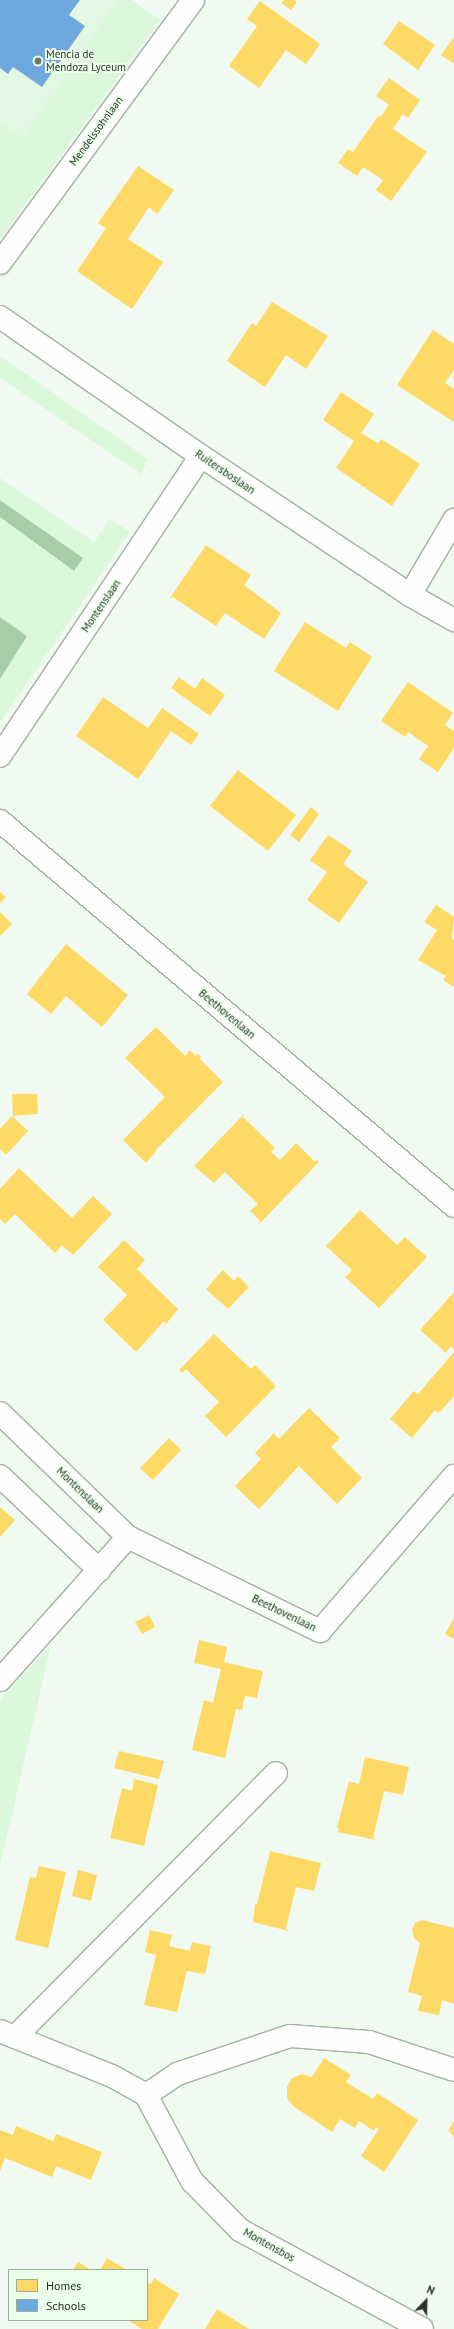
<!DOCTYPE html>
<style>
body{margin:0}
#map{position:relative;width:454px;height:2329px;overflow:hidden;background:#f0faf0;font-family:"PT Sans",sans-serif}
div>[style]{position:absolute}
[style*='--x']{left:calc(var(--x)*1px);top:calc(var(--y)*1px);width:calc(var(--w)*1px);rotate:calc(var(--a)*1deg)}
.built>*{inset:0;background:#e3f8e3}
.green>*{inset:0;background:#dcf8db}
.water>*{inset:0;background:#a8cca8}
.homes>*{inset:0;background:#ffd966}
.schools>*{inset:0;background:#6fa8dc}
.roads{filter:drop-shadow(1px 0 #a6afa6) drop-shadow(-1px 0 #a6afa6) drop-shadow(0 1px #a6afa6) drop-shadow(0 -1px #a6afa6)}
.street>*{height:22px;margin:-11px;padding:0 11px;transform-origin:11px;border-radius:11px;background:#fdfefd}
.secondary>*{height:22px;margin:-11px;padding:0 11px;transform-origin:11px;border-radius:11px;background:#fdfefd}
.dots>*{width:11px;height:11px;translate:-50% -50%;box-sizing:border-box;border:2px solid #ebffeb;border-radius:50%}
span{translate:-50% -50%;white-space:nowrap;text-align:center;line-height:1.15;-webkit-text-stroke:4px #ebffeb;paint-order:stroke}
.poi-label{font-size:11px;color:#293228}
.left{translate:0 -50%;text-align:left}
.street-label{font-size:11px;color:#293228}
.legend{position:absolute;left:8px;top:2269px;width:140px;height:52px;box-sizing:border-box;background:#ebffeb;border:1px solid #9dad9d;margin:0;padding:5px 7px;list-style:none;font-size:12px;color:#293228}
.legend li{display:flex;align-items:center;gap:8px;height:20px}
.legend b{width:20px;border:1px solid #9dad9d}
.north{position:absolute;left:406px;top:2281px;width:40px;height:40px;-webkit-text-stroke:3px #ebffeb;paint-order:stroke;rotate:23deg;font-size:11px;font-weight:700;line-height:16px;text-align:center;color:#293228}
.north::after{content:'';display:block;margin:auto;width:14px;height:18px;background:#293228;clip-path:polygon(50% 0,100% 100%,50% 72%,0 100%)}
</style>
<div id="map">
<div class="built">
<i style="clip-path:polygon(0 0,117px 0,23px 138px,0 122px)"></i>
</div>
<div class="green">
<i style="clip-path:polygon(117px 0,132px 0,160px 20px,0 239px,0 122px,23px 138px)"></i>
<i style="clip-path:polygon(0 356px,148px 459px,141px 474px,0 378px)"></i>
<i style="clip-path:polygon(0 478px,94px 542px,110px 519px,130px 532px,0 723px,0 679px,27px 636px,0 617px,0 517px,74px 571px,83px 558px,0 500px)"></i>
<i style="clip-path:polygon(51px 1645px,0 1866px,0 1700px)"></i>
</div>
<div class="water">
<i style="clip-path:polygon(0 500px,83px 558px,74px 571px,0 517px)"></i>
<i style="clip-path:polygon(0 617px,27px 636px,0 679px)"></i>
</div>
<div class="homes">
<i style="clip-path:polygon(284px 0,294px 0,297px 2px,291px 10px,281px 3px)"></i>
<i style="clip-path:polygon(260px 1px,320px 44px,306px 64px,286px 50px,259px 88px,229px 66px,257px 26px,247px 19px)"></i>
<i style="clip-path:polygon(399px 21px,435px 45px,418px 70px,383px 44px)"></i>
<i style="clip-path:polygon(454px 37px,454px 64px,441px 55px)"></i>
<i style="clip-path:polygon(389px 78px,420px 100px,408px 118px,403px 114px,393px 129px,427px 152px,391px 201px,376px 190px,383px 180px,363px 167px,357px 176px,338px 163px,348px 149px,353px 152px,378px 116px,380px 117px,389px 105px,376px 96px)"></i>
<i style="clip-path:polygon(138px 166px,174px 190px,157px 214px,149px 207px,128px 239px,163px 262px,132px 309px,77px 271px,106px 228px,98px 223px)"></i>
<i style="clip-path:polygon(272px 302px,328px 336px,306px 369px,286px 355px,265px 387px,227px 361px,252px 323px,256px 326px)"></i>
<i style="clip-path:polygon(433px 330px,454px 344px,454px 370px,445px 383px,454px 389px,454px 422px,397px 385px)"></i>
<i style="clip-path:polygon(341px 392px,374px 414px,361px 433px,378px 443px,381px 439px,420px 464px,392px 506px,336px 468px,354px 441px,323px 420px)"></i>
<i style="clip-path:polygon(206px 545px,251px 575px,244px 585px,281px 613px,264px 639px,225px 613px,216px 626px,173px 597px,170px 598px)"></i>
<i style="clip-path:polygon(305px 622px,346px 648px,350px 642px,372px 657px,338px 711px,274px 671px)"></i>
<i style="clip-path:polygon(179px 677px,195px 689px,202px 678px,225px 695px,210px 716px,171px 688px)"></i>
<i style="clip-path:polygon(408px 682px,453px 713px,445px 725px,454px 731px,454px 748px,438px 772px,419px 759px,428px 746px,408px 732px,405px 737px,381px 721px)"></i>
<i style="clip-path:polygon(103px 697px,148px 728px,162px 708px,199px 734px,191px 745px,171px 731px,138px 779px,76px 736px)"></i>
<i style="clip-path:polygon(238px 770px,296px 815px,268px 851px,210px 806px)"></i>
<i style="clip-path:polygon(311px 807px,319px 814px,299px 842px,290px 835px)"></i>
<i style="clip-path:polygon(328px 835px,352px 851px,343px 864px,368px 882px,339px 923px,307px 900px,327px 872px,310px 860px)"></i>
<i style="clip-path:polygon(0 892px,6px 897px,0 903px)"></i>
<i style="clip-path:polygon(436px 905px,454px 917px,452px 938px,454px 940px,454px 987px,443px 980px,446px 976px,418px 960px,437px 930px,424px 922px)"></i>
<i style="clip-path:polygon(0 912px,12px 924px,0 936px)"></i>
<i style="clip-path:polygon(66px 944px,128px 995px,102px 1027px,66px 996px,51px 1014px,27px 994px)"></i>
<i style="clip-path:polygon(156px 1027px,185px 1056px,190px 1050px,196px 1056px,198px 1054px,201px 1056px,199px 1058px,223px 1082px,155px 1151px,156px 1152px,146px 1163px,123px 1140px,165px 1097px,125px 1058px)"></i>
<i style="clip-path:polygon(12px 1094px,37px 1094px,38px 1114px,13px 1116px)"></i>
<i style="clip-path:polygon(245px 1113px,243px 1117px,275px 1148px,271px 1152px,280px 1160px,296px 1143px,315px 1162px,317px 1160px,319px 1162px,258px 1225px,260px 1221px,250px 1211px,258px 1204px,225px 1172px,214px 1183px,194px 1166px)"></i>
<i style="clip-path:polygon(12px 1116px,28px 1131px,6px 1155px,0 1149px,0 1129px)"></i>
<i style="clip-path:polygon(19px 1168px,72px 1218px,93px 1196px,112px 1214px,73px 1255px,62px 1245px,55px 1253px,15px 1214px,5px 1224px,0 1219px,0 1189px)"></i>
<i style="clip-path:polygon(360px 1210px,397px 1245px,405px 1237px,427px 1257px,379px 1308px,345px 1277px,352px 1270px,326px 1246px)"></i>
<i style="clip-path:polygon(124px 1240px,145px 1260px,137px 1269px,178px 1309px,166px 1324px,164px 1321px,136px 1352px,103px 1320px,127px 1295px,98px 1267px)"></i>
<i style="clip-path:polygon(223px 1270px,234px 1281px,238px 1276px,249px 1287px,228px 1309px,206px 1289px)"></i>
<i style="clip-path:polygon(454px 1292px,454px 1349px,451px 1346px,446px 1353px,420px 1330px)"></i>
<i style="clip-path:polygon(214px 1334px,251px 1369px,255px 1365px,276px 1386px,226px 1437px,205px 1416px,219px 1402px,186px 1369px,182px 1373px,179px 1370px)"></i>
<i style="clip-path:polygon(454px 1352px,454px 1396px,439px 1413px,435px 1410px,412px 1438px,390px 1419px,414px 1391px,418px 1394px)"></i>
<i style="clip-path:polygon(309px 1408px,340px 1438px,331px 1447px,362px 1478px,337px 1504px,299px 1466px,259px 1509px,235px 1486px,261px 1459px,255px 1453px,274px 1433px,279px 1439px)"></i>
<i style="clip-path:polygon(169px 1438px,181px 1450px,153px 1480px,140px 1468px)"></i>
<i style="clip-path:polygon(0 1507px,15px 1520px,0 1537px)"></i>
<i style="clip-path:polygon(149px 1615px,155px 1627px,142px 1634px,135px 1622px)"></i>
<i style="clip-path:polygon(454px 1618px,454px 1639px,445px 1634px)"></i>
<i style="clip-path:polygon(199px 1640px,227px 1647px,224px 1662px,263px 1671px,257px 1698px,245px 1696px,242px 1710px,236px 1709px,225px 1758px,192px 1750px,204px 1700px,213px 1703px,221px 1669px,194px 1663px)"></i>
<i style="clip-path:polygon(119px 1751px,164px 1761px,159px 1779px,114px 1768px)"></i>
<i style="clip-path:polygon(365px 1757px,409px 1767px,403px 1795px,384px 1791px,373px 1838px,376px 1840px,338px 1832px,339px 1828px,337px 1828px,349px 1781px,359px 1784px)"></i>
<i style="clip-path:polygon(134px 1779px,158px 1785px,144px 1846px,110px 1838px,122px 1788px,132px 1791px)"></i>
<i style="clip-path:polygon(270px 1851px,321px 1863px,314px 1891px,296px 1887px,286px 1928px,289px 1931px,253px 1922px,255px 1904px,257px 1904px)"></i>
<i style="clip-path:polygon(39px 1866px,66px 1872px,48px 1948px,15px 1940px,30px 1877px,36px 1878px)"></i>
<i style="clip-path:polygon(78px 1870px,97px 1875px,91px 1901px,72px 1896px)"></i>
<i style="clip-path:polygon(422px 1920px,454px 1928px,454px 2004px,442px 2000px,439px 2015px,418px 2011px,422px 1996px,408px 1992px,420px 1943px,414px 1938px,412px 1929px,415px 1923px)"></i>
<i style="clip-path:polygon(150px 1930px,172px 1935px,169px 1946px,190px 1951px,192px 1942px,211px 1946px,205px 1974px,187px 1971px,177px 2012px,144px 2005px,156px 1955px,145px 1952px)"></i>
<i style="clip-path:polygon(324px 2058px,351px 2075px,346px 2082px,373px 2099px,377px 2093px,418px 2120px,384px 2172px,361px 2156px,379px 2129px,376px 2127px,374px 2131px,359px 2121px,355px 2128px,340px 2119px,332px 2132px,293px 2106px,287px 2098px,287px 2087px,292px 2078px,302px 2074px,312px 2077px)"></i>
<i style="clip-path:polygon(454px 2121px,454px 2137px,448px 2130px)"></i>
<i style="clip-path:polygon(16px 2126px,53px 2141px,56px 2134px,102px 2152px,91px 2180px,56px 2166px,52px 2177px,5px 2158px,0 2171px,0 2130px,13px 2135px)"></i>
<i style="clip-path:polygon(107px 2258px,127px 2270px,100px 2270px)"></i>
<i style="clip-path:polygon(78px 2262px,91px 2270px,73px 2270px)"></i>
<i style="clip-path:polygon(154px 2278px,179px 2294px,158px 2329px,142px 2329px,128px 2320px,147px 2320px,147px 2282px,151px 2284px)"></i>
<i style="clip-path:polygon(217px 2309px,249px 2329px,205px 2329px)"></i>
</div>
<div class="schools">
<i style="clip-path:polygon(0 0,80px 0,69px 15px,85px 26px,42px 87px,13px 67px,8px 74px,0 68px)"></i>
</div>
<div class="roads">
<div class="street">
<i style="--x:0;--y:263;--w:326;--a:-53.7"></i>
<i style="--x:410;--y:595;--w:87;--a:-59.6"></i>
<i style="--x:0;--y:756;--w:361;--a:-56.2"></i>
<i style="--x:0;--y:821;--w:595;--a:40.3"></i>
<i style="--x:0;--y:1413;--w:178;--a:44.1"></i>
<i style="--x:128;--y:1537;--w:192;--a:131.8"></i>
<i style="--x:0;--y:1476;--w:137;--a:43.5"></i>
<i style="--x:128;--y:1537;--w:214;--a:26.1"></i>
<i style="--x:320;--y:1631;--w:205;--a:-49.2"></i>
<i style="--x:0;--y:2031;--w:121;--a:21.9"></i>
<i style="--x:112;--y:2076;--w:39;--a:29"></i>
<i style="--x:146;--y:2095;--w:98;--a:61.9"></i>
<i style="--x:192;--y:2181;--w:69;--a:45.6"></i>
<i style="--x:240;--y:2230;--w:207;--a:28.5"></i>
<i style="--x:15;--y:2037;--w:371;--a:-45.3"></i>
<i style="--x:146;--y:2095;--w:37;--a:-34"></i>
<i style="--x:177;--y:2074;--w:119;--a:-18.6"></i>
<i style="--x:290;--y:2036;--w:79;--a:4.3"></i>
<i style="--x:369;--y:2042;--w:89;--a:18.2"></i>
</div>
<div class="secondary">
<i style="--x:0;--y:317;--w:244;--a:34.7"></i>
<i style="--x:201;--y:456;--w:251;--a:33.6"></i>
<i style="--x:410;--y:595;--w:51;--a:29.6"></i>
</div>
</div>
<div class="dots">
<i style="left:38px;top:61px;background:#6f786e"></i>
</div>
<div class="poi-label">
<span class="left" style="left:46px;top:61px">Mencia de<br>Mendoza Lyceum</span>
</div>
<div class="street-label">
<span style="left:96px;top:131px;rotate:-54deg">Mendelssohnlaan</span>
<span style="left:225px;top:472px;rotate:34deg">Ruitersboslaan</span>
<span style="left:101px;top:606px;rotate:-56deg">Montenslaan</span>
<span style="left:227px;top:1014px;rotate:40deg">Beethovenlaan</span>
<span style="left:80px;top:1490px;rotate:44deg">Montenslaan</span>
<span style="left:284px;top:1613px;rotate:26deg">Beethovenlaan</span>
<span style="left:269px;top:2245px;rotate:29deg">Montensbos</span>
</div>
<ul class="legend">
<li><b style="height:11px;background:#ffd966"></b>Homes</li>
<li><b style="height:11px;background:#6fa8dc"></b>Schools</li>
</ul>
<div class="north">N</div>
</div>
